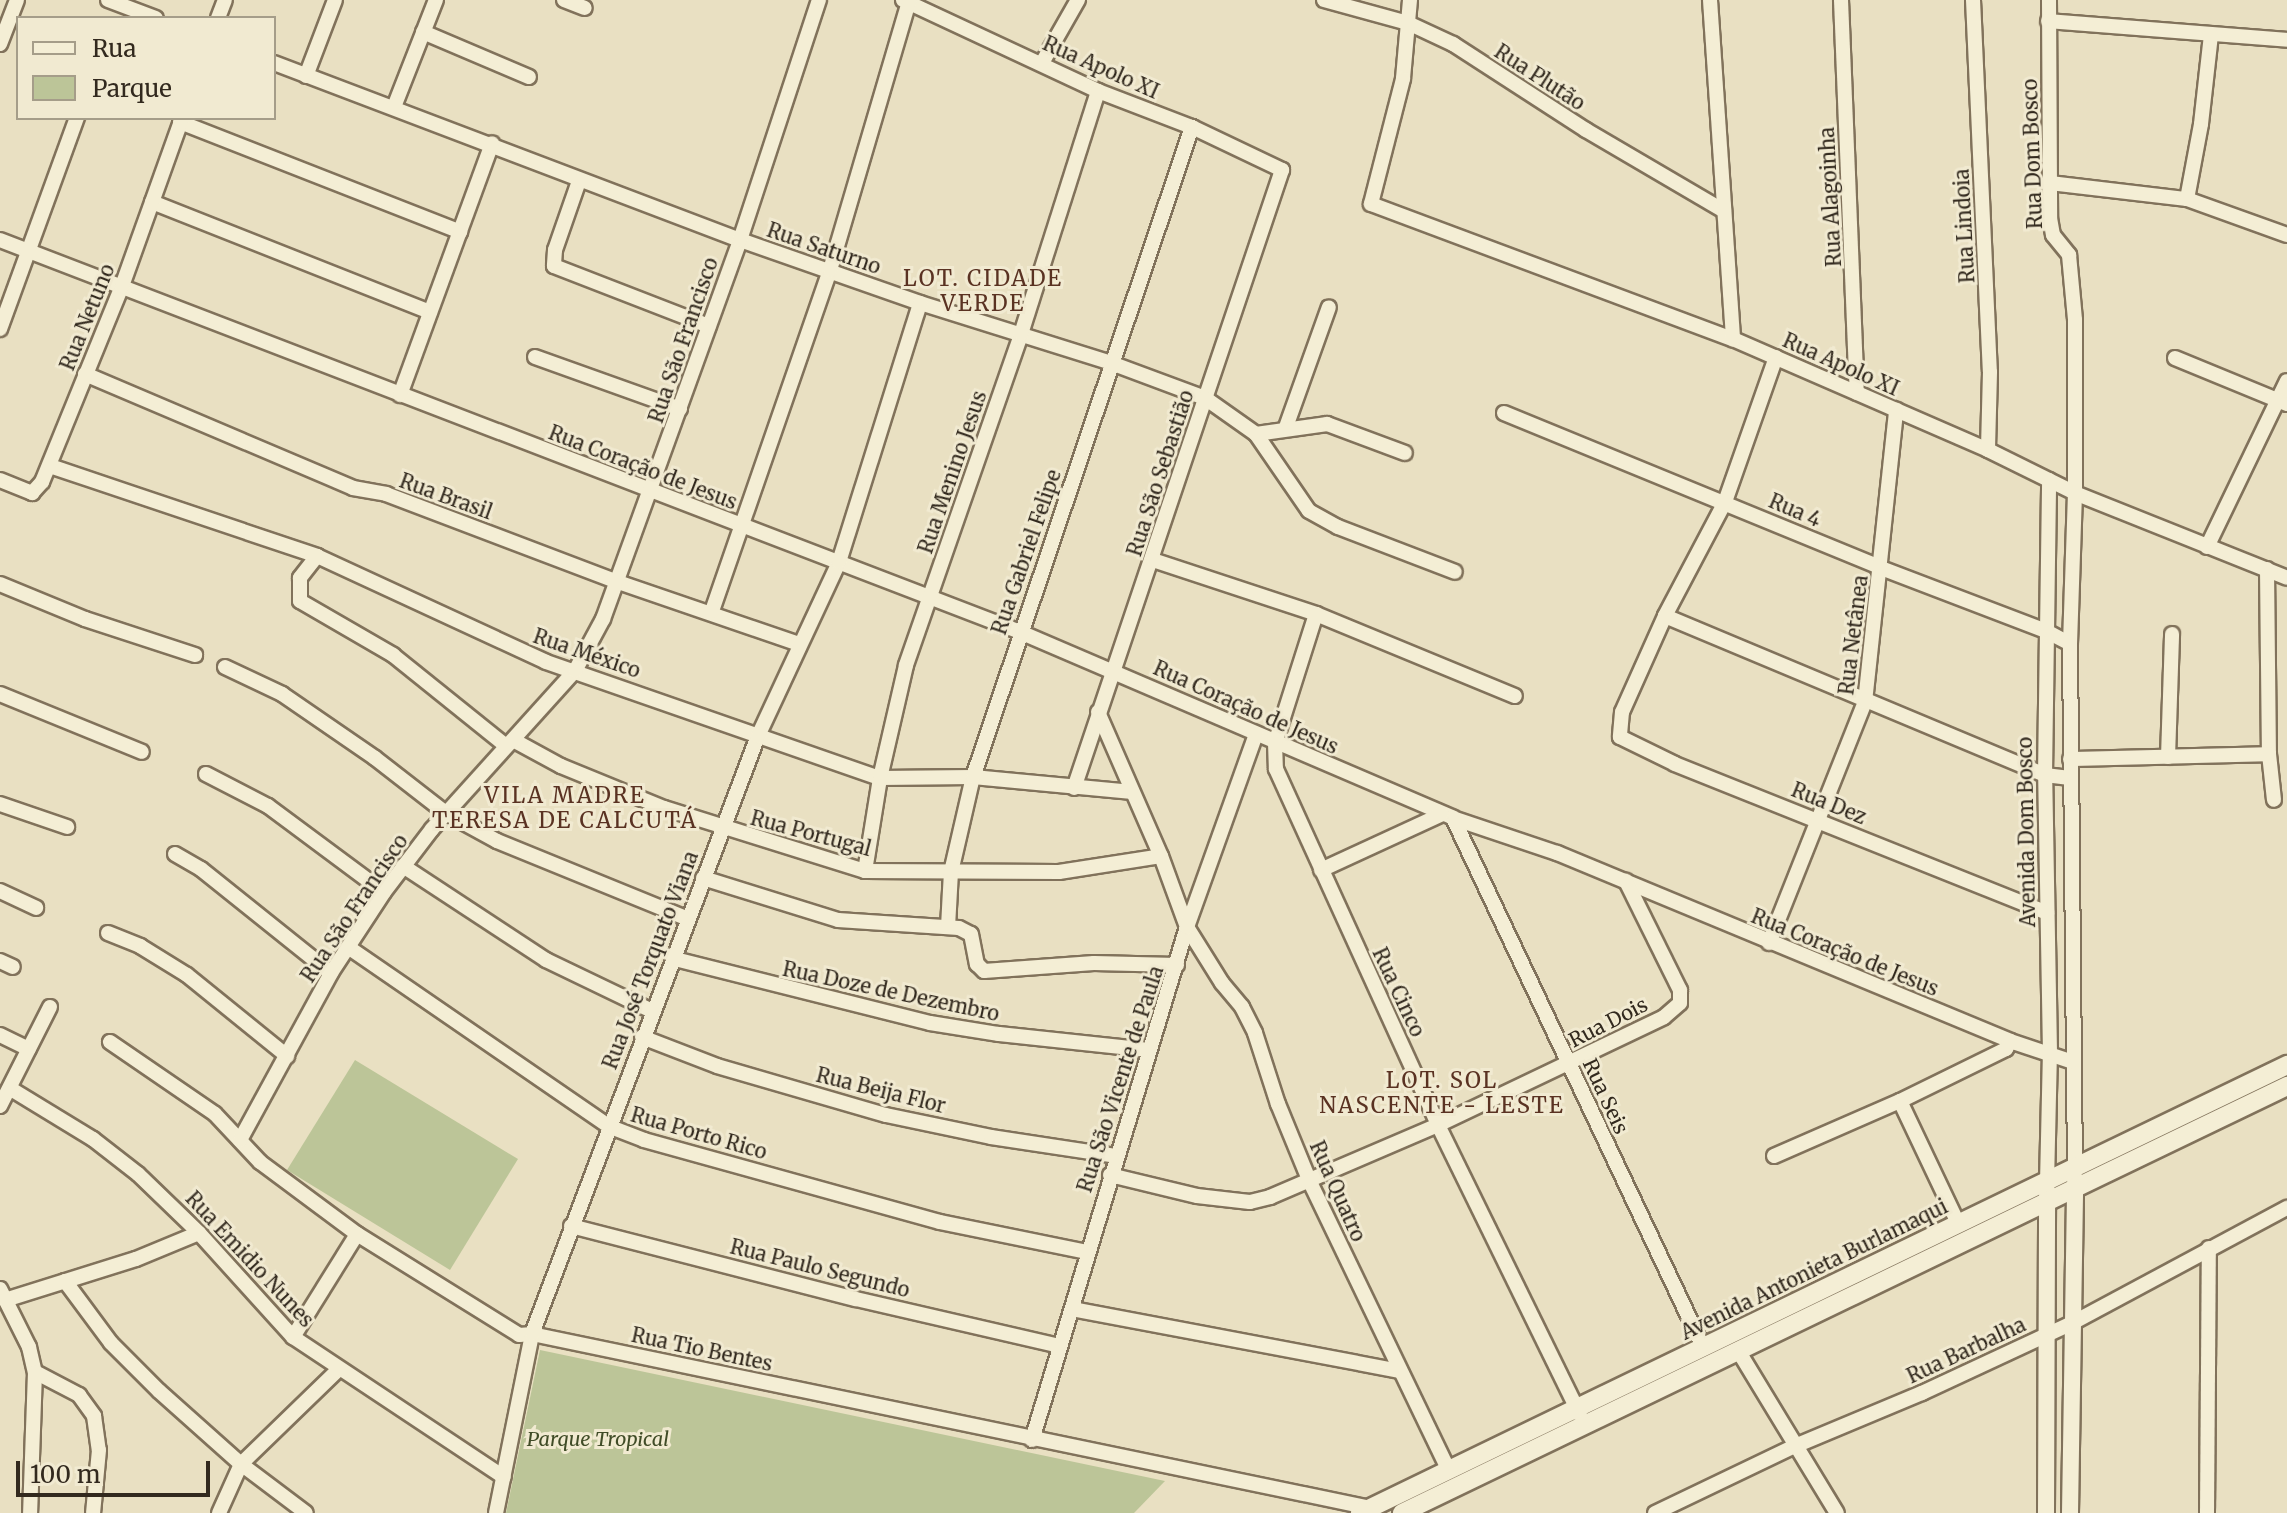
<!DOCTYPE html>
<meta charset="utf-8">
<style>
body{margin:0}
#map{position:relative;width:2287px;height:1513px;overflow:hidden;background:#e9e0c2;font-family:Merriweather,serif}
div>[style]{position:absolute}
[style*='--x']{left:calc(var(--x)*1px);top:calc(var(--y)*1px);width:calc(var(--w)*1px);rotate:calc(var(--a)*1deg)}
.green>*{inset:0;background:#bcc598}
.roads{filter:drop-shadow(2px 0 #81725b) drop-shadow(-2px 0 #81725b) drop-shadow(0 2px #81725b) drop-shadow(0 -2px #81725b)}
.minor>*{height:14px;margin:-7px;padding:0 7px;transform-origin:7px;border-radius:7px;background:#f4eed5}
.tertiary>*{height:16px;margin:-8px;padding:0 8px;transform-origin:8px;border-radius:8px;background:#f4eed5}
.secondary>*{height:18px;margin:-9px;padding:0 9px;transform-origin:9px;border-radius:9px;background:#f4eed5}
span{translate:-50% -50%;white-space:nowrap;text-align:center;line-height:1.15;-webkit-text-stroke:6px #f1ead1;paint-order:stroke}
.street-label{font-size:20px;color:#32291e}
.park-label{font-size:20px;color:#404c27;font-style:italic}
.neighbourhood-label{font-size:22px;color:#5a3222;letter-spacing:2px}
.legend{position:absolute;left:16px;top:16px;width:260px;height:104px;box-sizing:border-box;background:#f1ead1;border:2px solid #a59d89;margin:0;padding:10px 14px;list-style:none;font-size:24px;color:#32291e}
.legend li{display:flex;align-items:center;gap:16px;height:40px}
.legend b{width:40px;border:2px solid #a59d89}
.scale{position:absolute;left:16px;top:1461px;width:194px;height:36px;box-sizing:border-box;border:4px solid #32291e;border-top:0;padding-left:10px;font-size:24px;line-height:28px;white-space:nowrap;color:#32291e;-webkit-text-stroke:6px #f1ead1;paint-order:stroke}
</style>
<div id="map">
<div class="green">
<i style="clip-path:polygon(355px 1060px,518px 1159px,450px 1270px,287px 1170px)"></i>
<i style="clip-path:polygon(540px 1350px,1165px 1481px,1134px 1513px,506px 1513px)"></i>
</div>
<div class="roads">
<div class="minor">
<i style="--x:108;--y:0;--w:51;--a:20.6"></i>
<i style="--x:564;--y:0;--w:22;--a:21"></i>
<i style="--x:903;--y:0;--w:215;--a:25"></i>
<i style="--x:1098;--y:91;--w:101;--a:21"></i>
<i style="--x:1192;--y:127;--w:100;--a:25.5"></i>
<i style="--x:1282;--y:170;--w:652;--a:108.6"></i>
<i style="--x:1324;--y:0;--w:87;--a:15.3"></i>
<i style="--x:1408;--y:23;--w:50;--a:25"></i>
<i style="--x:1453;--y:44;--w:158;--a:32.9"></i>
<i style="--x:1586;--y:130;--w:160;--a:30.4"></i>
<i style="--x:1410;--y:0;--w:79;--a:95.1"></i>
<i style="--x:1403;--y:79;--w:129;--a:104.4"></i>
<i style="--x:1371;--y:204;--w:386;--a:20.5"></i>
<i style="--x:1733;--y:339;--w:278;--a:23.5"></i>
<i style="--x:1988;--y:450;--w:97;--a:26.3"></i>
<i style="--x:2075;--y:493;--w:228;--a:21.8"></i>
<i style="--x:1710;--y:0;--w:340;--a:86.1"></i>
<i style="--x:1841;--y:0;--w:393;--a:87.7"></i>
<i style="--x:1973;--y:0;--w:372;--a:87.4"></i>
<i style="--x:1990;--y:372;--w:78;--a:91.5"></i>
<i style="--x:2049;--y:0;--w:218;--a:89.7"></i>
<i style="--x:2050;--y:218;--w:17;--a:80"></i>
<i style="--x:2053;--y:235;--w:26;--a:51"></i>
<i style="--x:2069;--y:255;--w:65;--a:84.7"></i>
<i style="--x:2075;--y:320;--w:173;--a:90"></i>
<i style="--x:2075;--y:493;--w:151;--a:91.9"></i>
<i style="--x:2070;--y:644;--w:526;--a:89.46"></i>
<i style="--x:218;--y:18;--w:19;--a:-69"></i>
<i style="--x:2048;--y:21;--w:240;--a:4.5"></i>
<i style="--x:423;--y:32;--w:115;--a:23"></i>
<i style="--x:0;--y:44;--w:47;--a:-68.9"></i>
<i style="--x:274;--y:63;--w:498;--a:20.8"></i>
<i style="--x:740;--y:240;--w:191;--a:19.3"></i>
<i style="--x:920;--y:303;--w:200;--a:17.4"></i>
<i style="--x:1111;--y:363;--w:100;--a:20.4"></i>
<i style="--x:1205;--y:398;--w:62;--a:35.2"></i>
<i style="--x:1256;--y:434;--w:93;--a:55.5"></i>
<i style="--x:1309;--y:511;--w:33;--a:29"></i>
<i style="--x:1338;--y:527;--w:125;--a:21"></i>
<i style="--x:1042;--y:63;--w:73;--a:-60.3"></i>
<i style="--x:306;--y:76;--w:81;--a:-69.1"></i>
<i style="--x:394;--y:107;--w:115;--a:-68.6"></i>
<i style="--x:180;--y:122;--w:301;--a:21.4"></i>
<i style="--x:579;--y:181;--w:73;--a:109.2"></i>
<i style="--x:555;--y:250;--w:16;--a:94"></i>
<i style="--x:554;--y:266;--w:166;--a:21.2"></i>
<i style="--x:2050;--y:183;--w:138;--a:6.7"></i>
<i style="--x:2187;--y:199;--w:106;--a:19.8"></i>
<i style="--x:2187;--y:199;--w:76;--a:-79.4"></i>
<i style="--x:2201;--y:124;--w:90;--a:-83.6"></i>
<i style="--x:152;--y:202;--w:299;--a:21.6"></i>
<i style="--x:0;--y:240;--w:1093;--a:21.02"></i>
<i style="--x:1020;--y:632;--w:471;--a:23.2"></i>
<i style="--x:1453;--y:818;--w:110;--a:18.6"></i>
<i style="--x:1557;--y:853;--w:490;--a:22.5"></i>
<i style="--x:2010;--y:1041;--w:66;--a:18.4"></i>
<i style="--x:0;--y:329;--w:225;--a:-70"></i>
<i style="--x:535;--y:357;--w:154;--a:19.7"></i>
<i style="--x:1776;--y:357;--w:154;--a:109.4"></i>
<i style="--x:1725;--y:502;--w:129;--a:117.8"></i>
<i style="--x:1665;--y:616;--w:105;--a:114.1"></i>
<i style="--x:1622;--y:712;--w:25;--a:95"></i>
<i style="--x:1620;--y:737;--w:61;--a:26.1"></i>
<i style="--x:1675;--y:764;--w:401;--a:21.8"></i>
<i style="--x:2175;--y:358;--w:121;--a:22.3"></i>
<i style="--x:85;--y:374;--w:291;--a:23"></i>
<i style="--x:353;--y:488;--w:34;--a:10"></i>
<i style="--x:386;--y:494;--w:248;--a:20.8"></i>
<i style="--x:618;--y:582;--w:191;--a:18.9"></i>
<i style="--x:400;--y:395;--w:268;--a:-69.9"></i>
<i style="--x:1504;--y:413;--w:408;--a:22.3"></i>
<i style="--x:1881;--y:568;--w:177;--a:20.9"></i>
<i style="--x:2046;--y:631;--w:27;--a:28"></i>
<i style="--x:1286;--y:427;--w:127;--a:-70.3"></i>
<i style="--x:1256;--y:434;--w:72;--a:-8"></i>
<i style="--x:1327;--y:424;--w:83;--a:20.4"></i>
<i style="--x:50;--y:466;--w:282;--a:18.6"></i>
<i style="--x:317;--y:556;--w:252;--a:24.8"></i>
<i style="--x:546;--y:662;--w:354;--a:19.2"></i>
<i style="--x:880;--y:778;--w:93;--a:-0.6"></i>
<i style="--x:973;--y:777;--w:160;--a:5.4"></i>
<i style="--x:0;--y:480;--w:35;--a:22"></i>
<i style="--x:32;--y:493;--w:15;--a:-48"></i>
<i style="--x:42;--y:482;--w:212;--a:-67.8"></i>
<i style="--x:122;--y:286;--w:178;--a:-70.3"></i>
<i style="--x:2207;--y:547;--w:184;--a:-64.3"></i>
<i style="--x:317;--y:556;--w:28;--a:128"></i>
<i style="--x:300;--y:578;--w:23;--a:90"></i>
<i style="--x:300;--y:601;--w:108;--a:30.1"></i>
<i style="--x:393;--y:655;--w:144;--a:38.8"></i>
<i style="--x:1153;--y:560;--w:172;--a:18.3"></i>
<i style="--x:1316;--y:614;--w:215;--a:22.4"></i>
<i style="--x:2267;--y:569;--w:185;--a:89.4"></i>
<i style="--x:2269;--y:754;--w:46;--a:83.8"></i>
<i style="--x:0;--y:584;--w:92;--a:22.4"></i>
<i style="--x:85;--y:619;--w:116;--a:18.1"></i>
<i style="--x:712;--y:611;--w:361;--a:-70.9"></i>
<i style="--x:830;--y:270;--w:279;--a:-73.6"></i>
<i style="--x:1316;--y:614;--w:135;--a:107.6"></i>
<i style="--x:1275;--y:743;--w:26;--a:88"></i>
<i style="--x:1276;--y:769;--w:391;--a:65.5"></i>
<i style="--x:1438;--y:1125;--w:323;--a:63.9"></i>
<i style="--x:1665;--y:616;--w:412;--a:22.7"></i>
<i style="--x:2045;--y:775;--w:25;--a:7"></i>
<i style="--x:225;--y:667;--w:63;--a:25.3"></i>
<i style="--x:282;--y:694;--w:113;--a:34.5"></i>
<i style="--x:375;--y:758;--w:90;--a:37.8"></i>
<i style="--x:446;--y:813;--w:58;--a:28.8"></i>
<i style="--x:497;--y:841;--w:206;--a:22.2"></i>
<i style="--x:0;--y:694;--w:153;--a:22.2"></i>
<i style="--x:1098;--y:712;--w:157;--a:66.4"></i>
<i style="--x:1161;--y:856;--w:76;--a:69.9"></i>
<i style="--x:1187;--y:927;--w:66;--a:58"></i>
<i style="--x:1222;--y:983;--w:31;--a:50"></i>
<i style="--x:1242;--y:1007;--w:29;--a:63"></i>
<i style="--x:1255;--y:1033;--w:75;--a:72.1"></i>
<i style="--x:1278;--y:1104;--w:84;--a:67.7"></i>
<i style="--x:1310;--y:1182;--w:318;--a:64.3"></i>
<i style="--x:515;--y:741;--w:52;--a:28.5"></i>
<i style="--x:561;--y:766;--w:111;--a:22.2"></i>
<i style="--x:664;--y:808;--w:211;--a:17.4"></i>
<i style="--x:865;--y:871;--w:194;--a:0.3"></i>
<i style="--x:1059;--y:872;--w:103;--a:-8.9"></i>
<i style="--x:2168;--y:757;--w:123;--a:-88.1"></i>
<i style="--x:2070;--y:759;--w:199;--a:-1.4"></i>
<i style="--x:206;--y:774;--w:70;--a:27.3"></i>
<i style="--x:268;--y:806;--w:144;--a:36.6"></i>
<i style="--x:0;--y:804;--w:71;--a:18.9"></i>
<i style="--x:1453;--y:818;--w:585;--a:64.71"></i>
<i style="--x:175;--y:854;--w:30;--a:30"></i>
<i style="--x:201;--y:869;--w:166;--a:38.7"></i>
<i style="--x:403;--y:866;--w:171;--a:33.3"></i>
<i style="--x:546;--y:960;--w:118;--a:25.7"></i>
<i style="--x:1321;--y:870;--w:133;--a:-24.8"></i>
<i style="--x:865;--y:871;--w:94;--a:-80.8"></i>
<i style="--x:880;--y:778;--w:116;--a:-77"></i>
<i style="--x:906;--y:665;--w:350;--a:-70.8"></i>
<i style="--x:1021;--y:334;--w:255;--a:-72.4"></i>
<i style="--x:703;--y:878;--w:141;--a:17.3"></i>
<i style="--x:838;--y:920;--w:121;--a:3.8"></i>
<i style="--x:959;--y:928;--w:13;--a:27"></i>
<i style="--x:971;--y:934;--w:31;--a:79"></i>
<i style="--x:977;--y:964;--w:10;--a:45"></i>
<i style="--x:984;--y:971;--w:110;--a:-4.2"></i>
<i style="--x:1094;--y:963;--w:83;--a:1.4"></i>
<i style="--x:0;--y:891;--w:40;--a:25"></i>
<i style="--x:948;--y:927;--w:55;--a:-86.9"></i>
<i style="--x:951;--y:872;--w:98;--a:-77"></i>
<i style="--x:973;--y:777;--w:686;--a:-71.38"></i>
<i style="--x:108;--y:933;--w:35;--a:22"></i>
<i style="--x:140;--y:946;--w:55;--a:31.7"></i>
<i style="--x:187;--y:975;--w:129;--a:39"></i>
<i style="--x:1769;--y:943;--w:259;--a:-68.3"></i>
<i style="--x:1865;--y:702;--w:294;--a:-83.9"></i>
<i style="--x:348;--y:947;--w:316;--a:34.5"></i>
<i style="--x:608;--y:1126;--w:39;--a:21"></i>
<i style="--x:644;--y:1140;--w:307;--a:15.5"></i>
<i style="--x:940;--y:1222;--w:150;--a:11.5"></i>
<i style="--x:675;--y:959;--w:263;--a:14.1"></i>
<i style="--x:930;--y:1023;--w:70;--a:9.1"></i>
<i style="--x:999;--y:1034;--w:151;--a:6.1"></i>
<i style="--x:0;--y:961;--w:14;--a:25"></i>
<i style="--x:0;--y:1035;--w:32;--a:26"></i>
<i style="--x:642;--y:1037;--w:80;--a:21.1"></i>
<i style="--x:717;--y:1066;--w:176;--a:16.2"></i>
<i style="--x:886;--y:1115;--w:107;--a:11.8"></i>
<i style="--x:991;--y:1137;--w:126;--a:8.6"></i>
<i style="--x:110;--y:1042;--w:127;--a:34.4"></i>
<i style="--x:215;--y:1114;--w:66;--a:46.8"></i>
<i style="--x:260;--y:1162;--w:121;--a:36.6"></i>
<i style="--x:357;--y:1234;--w:191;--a:31.9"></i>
<i style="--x:519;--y:1335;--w:13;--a:-4"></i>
<i style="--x:532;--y:1334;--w:857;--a:11.72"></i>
<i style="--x:11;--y:1089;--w:96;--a:31.4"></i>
<i style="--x:93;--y:1139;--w:57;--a:37.9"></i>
<i style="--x:138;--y:1174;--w:85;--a:44"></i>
<i style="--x:199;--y:1233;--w:140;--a:47.9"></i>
<i style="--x:293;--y:1337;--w:253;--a:33.6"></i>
<i style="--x:1900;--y:1101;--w:135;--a:64.6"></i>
<i style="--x:0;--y:1106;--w:111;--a:-63.2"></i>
<i style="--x:240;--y:1140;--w:190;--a:-61.4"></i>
<i style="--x:331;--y:973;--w:97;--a:-56.8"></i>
<i style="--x:384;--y:892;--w:79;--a:-52.7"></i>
<i style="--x:432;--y:829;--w:213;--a:-47.9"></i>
<i style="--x:575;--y:671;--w:59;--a:-61.7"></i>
<i style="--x:603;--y:619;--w:403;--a:-70.1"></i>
<i style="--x:740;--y:240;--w:253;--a:-71.8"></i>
<i style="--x:1774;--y:1156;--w:137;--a:-23.6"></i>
<i style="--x:1900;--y:1101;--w:118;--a:-26.1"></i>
<i style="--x:2006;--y:1049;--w:9;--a:-63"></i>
<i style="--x:1110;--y:1175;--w:89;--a:13.6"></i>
<i style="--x:1197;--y:1196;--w:53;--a:6.5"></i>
<i style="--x:1250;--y:1202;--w:21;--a:-14"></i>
<i style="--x:1270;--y:1197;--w:183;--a:-23.2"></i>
<i style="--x:1438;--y:1125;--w:250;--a:-25.5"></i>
<i style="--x:1664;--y:1017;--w:21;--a:-41"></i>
<i style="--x:1680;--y:1003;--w:13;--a:-90"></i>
<i style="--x:1680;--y:990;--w:122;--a:-116.4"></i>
<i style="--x:2047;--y:1183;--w:130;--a:-88.7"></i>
<i style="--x:2050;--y:1053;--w:278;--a:-91"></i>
<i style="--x:2045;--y:775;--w:295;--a:-89.2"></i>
<i style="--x:571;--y:1226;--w:294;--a:14.4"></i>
<i style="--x:856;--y:1299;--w:209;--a:13"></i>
<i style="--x:65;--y:1281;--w:77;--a:53.4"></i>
<i style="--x:111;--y:1343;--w:68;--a:45"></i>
<i style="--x:159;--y:1391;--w:110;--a:41.7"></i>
<i style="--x:241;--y:1464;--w:81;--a:37"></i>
<i style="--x:0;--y:1289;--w:65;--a:63.4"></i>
<i style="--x:29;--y:1347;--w:26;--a:77"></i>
<i style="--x:35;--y:1372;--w:141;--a:92"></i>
<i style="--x:5;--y:1300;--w:137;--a:-17.4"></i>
<i style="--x:136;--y:1259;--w:68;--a:-22.4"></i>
<i style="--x:1072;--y:1309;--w:334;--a:10.7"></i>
<i style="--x:293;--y:1337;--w:121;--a:-58.1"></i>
<i style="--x:1739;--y:1352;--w:188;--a:58.7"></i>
<i style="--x:35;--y:1372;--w:50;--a:27.6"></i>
<i style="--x:79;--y:1395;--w:26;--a:54"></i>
<i style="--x:94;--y:1416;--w:34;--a:82"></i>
<i style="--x:99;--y:1450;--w:63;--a:95.4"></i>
<i style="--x:1032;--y:1440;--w:536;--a:-73.19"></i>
<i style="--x:1187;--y:927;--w:205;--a:-70.3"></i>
<i style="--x:219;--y:1513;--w:54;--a:-65.8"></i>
<i style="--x:241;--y:1464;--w:135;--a:-44.1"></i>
<i style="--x:496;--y:1513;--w:183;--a:-78.6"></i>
<i style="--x:532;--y:1334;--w:639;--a:-69.3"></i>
<i style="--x:758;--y:736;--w:192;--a:-65"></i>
<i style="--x:839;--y:562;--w:271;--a:-72.6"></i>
<i style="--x:1655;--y:1513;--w:155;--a:-25.6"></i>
<i style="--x:1795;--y:1446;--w:138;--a:-22.7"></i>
<i style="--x:1922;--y:1393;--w:168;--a:-25"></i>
<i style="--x:2074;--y:1322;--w:242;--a:-28.2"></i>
<i style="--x:2207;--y:1513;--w:265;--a:-89.6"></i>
</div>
<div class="tertiary">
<i style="--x:2046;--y:1513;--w:322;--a:-89.8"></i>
<i style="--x:2070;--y:1513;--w:334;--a:-89.1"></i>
</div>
<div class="secondary">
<i style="--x:1360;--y:1513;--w:1030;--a:-25.79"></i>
<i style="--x:1402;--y:1513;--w:983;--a:-25.76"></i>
</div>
</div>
<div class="street-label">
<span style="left:1101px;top:67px;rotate:24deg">Rua Apolo XI</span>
<span style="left:1540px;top:77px;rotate:33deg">Rua Plutão</span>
<span style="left:2032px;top:154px;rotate:-92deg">Rua Dom Bosco</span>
<span style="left:1830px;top:197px;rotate:-93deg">Rua Alagoinha</span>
<span style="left:1964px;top:226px;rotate:-93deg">Rua Lindoia</span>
<span style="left:824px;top:248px;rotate:19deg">Rua Saturno</span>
<span style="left:87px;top:317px;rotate:-68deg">Rua Netuno</span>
<span style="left:683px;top:340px;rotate:-71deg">Rua São Francisco</span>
<span style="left:1841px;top:364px;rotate:24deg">Rua Apolo XI</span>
<span style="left:643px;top:467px;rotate:21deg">Rua Coração de Jesus</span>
<span style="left:952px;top:472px;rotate:-71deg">Rua Menino Jesus</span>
<span style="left:1160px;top:473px;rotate:-72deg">Rua São Sebastião</span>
<span style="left:446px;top:496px;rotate:20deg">Rua Brasil</span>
<span style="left:1795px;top:510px;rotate:23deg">Rua 4</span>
<span style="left:1026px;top:552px;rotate:-71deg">Rua Gabriel Felipe</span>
<span style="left:1853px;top:635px;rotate:-83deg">Rua Netânea</span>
<span style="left:587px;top:653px;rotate:19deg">Rua México</span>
<span style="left:1246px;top:707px;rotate:24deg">Rua Coração de Jesus</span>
<span style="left:1829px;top:803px;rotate:22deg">Rua Dez</span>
<span style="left:2026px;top:832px;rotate:-91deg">Avenida Dom Bosco</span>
<span style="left:811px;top:833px;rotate:15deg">Rua Portugal</span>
<span style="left:354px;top:908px;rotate:-56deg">Rua São Francisco</span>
<span style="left:1845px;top:952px;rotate:22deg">Rua Coração de Jesus</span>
<span style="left:650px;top:960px;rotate:-69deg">Rua José Torquato Viana</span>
<span style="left:891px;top:991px;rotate:12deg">Rua Doze de Dezembro</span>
<span style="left:1399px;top:992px;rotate:65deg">Rua Cinco</span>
<span style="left:1608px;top:1022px;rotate:-27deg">Rua Dois</span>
<span style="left:1120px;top:1079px;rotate:-72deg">Rua São Vicente de Paula</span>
<span style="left:881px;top:1090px;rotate:14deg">Rua Beija Flor</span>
<span style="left:1606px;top:1096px;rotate:65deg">Rua Seis</span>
<span style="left:699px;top:1133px;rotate:16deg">Rua Porto Rico</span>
<span style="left:1338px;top:1191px;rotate:66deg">Rua Quatro</span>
<span style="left:250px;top:1259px;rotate:47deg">Rua Emidio Nunes</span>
<span style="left:820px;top:1268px;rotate:14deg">Rua Paulo Segundo</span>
<span style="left:1814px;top:1269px;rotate:-26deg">Avenida Antonieta Burlamaqui</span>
<span style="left:702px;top:1349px;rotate:12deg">Rua Tio Bentes</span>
<span style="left:1966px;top:1350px;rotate:-25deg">Rua Barbalha</span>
</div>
<div class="park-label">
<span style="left:598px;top:1438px">Parque Tropical</span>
</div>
<div class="neighbourhood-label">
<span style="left:983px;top:291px">LOT. CIDADE<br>VERDE</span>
<span style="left:565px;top:808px">VILA MADRE<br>TERESA DE CALCUTÁ</span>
<span style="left:1442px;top:1093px">LOT. SOL<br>NASCENTE - LESTE</span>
</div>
<ul class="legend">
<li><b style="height:10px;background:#f4eed5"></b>Rua</li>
<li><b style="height:22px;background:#bcc598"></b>Parque</li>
</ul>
<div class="scale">100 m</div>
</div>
